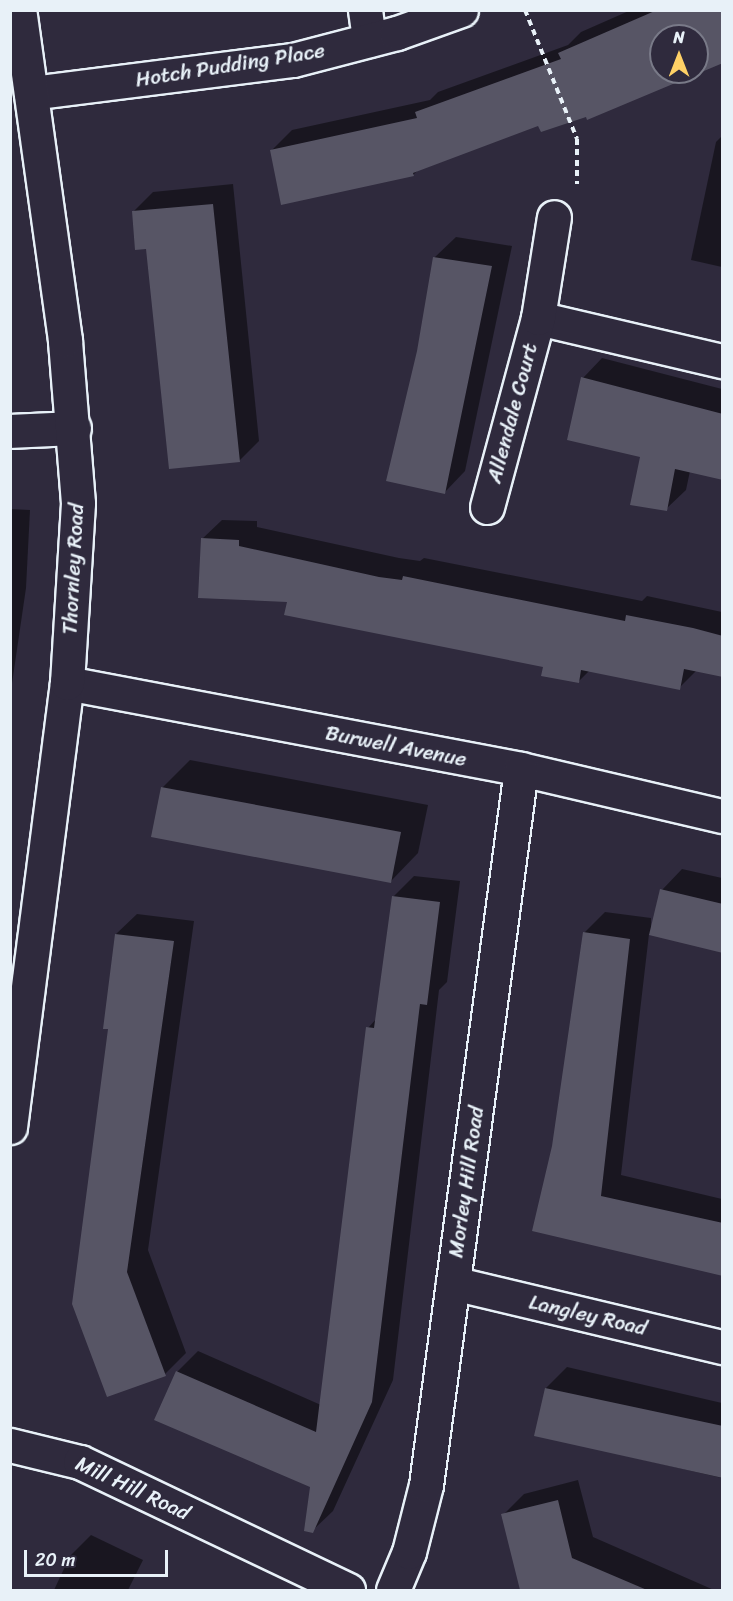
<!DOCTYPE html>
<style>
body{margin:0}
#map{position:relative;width:733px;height:1601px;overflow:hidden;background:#2f2a3d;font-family:Sriracha,sans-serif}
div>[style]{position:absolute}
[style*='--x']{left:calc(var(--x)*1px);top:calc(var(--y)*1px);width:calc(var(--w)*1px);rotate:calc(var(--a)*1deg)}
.shadow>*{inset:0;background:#0007}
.building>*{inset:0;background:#575565}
.path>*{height:4px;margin-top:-2px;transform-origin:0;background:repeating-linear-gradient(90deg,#e8f1f8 0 6px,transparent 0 10.5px)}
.roads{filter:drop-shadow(2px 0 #e8f1f8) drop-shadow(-2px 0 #e8f1f8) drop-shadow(0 2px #e8f1f8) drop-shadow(0 -2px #e8f1f8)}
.minor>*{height:33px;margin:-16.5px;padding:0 16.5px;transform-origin:16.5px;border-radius:16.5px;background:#2f2a3d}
span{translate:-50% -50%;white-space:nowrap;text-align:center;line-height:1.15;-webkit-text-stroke:5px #2f2a3d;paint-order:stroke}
.street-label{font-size:21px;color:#e8f1f8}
.frame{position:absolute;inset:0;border:12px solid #e8f1f8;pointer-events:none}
.north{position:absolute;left:649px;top:24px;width:60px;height:60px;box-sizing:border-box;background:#2f2a3d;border:2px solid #797a88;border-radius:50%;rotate:0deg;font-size:16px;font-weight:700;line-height:24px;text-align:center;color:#e8f1f8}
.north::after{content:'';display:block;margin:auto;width:21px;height:27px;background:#ffd166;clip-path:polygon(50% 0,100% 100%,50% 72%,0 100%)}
.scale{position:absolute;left:24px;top:1550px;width:144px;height:27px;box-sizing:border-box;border:3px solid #e8f1f8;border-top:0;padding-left:8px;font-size:18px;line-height:21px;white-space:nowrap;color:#e8f1f8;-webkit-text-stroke:4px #2f2a3d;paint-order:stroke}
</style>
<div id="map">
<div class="shadow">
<i style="clip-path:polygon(631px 10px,722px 10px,697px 71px,697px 36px,661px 36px,661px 72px,695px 72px,587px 115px,539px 124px,419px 169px,413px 175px,272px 150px,292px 130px,430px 100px,438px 92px,568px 45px,581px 32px)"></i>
<i style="clip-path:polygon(722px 136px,722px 267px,691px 260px,716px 142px)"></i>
<i style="clip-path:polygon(233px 184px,259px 441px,239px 461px,133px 212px,153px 192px)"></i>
<i style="clip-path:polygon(456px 237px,512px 246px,465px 471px,445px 492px,419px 351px,435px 257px)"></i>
<i style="clip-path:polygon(602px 358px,722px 389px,722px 478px,690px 471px,686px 490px,666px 509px,641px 455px,583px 378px)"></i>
<i style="clip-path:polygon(10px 509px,30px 510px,26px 588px,10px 697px)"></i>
<i style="clip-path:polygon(222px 520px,257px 521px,257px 527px,399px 558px,420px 561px,424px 558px,642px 601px,647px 596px,722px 612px,722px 675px,697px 670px,679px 688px,590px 670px,578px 682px,545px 666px,289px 600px,202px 539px)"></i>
<i style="clip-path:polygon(190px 760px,428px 805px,418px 853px,391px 881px,162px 788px)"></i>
<i style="clip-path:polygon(682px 869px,722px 878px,722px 951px,649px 934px,621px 1175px,722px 1199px,722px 1275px,534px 1230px,554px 1146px,584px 933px,605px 912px,651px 918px,651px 934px,662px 890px)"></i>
<i style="clip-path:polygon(414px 876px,460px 881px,447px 982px,439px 990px,393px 1380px,333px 1511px,312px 1531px,311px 1486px,177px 1372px,198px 1351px,321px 1405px,368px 1028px,377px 1018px,393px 897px)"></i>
<i style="clip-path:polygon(137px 914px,194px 921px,148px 1250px,186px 1353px,165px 1374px,108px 1395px,110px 1028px,116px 934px)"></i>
<i style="clip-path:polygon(567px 1367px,722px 1403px,722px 1478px,536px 1435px,546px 1388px)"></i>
<i style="clip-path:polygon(578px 1480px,593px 1537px,714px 1590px,595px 1590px,600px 1580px,559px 1590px,522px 1590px,503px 1515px,524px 1494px)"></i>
<i style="clip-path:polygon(91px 1535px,143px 1560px,128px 1590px,54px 1590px,70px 1556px)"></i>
</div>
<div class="building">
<i style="clip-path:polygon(evenodd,657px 10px,723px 10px,723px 63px,587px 120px,586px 117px,541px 132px,538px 126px,413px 173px,414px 176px,281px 205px,270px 150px,417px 118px,415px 112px,561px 59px,558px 53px,657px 10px,661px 36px,697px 36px,697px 72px,661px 72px,661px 36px)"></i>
<i style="clip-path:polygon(213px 204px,240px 462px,169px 469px,146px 249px,135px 250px,132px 211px)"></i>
<i style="clip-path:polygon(433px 257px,492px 266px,445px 494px,386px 481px,417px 351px)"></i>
<i style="clip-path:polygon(581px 377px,723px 414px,723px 480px,675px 469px,667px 511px,630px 505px,640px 457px,567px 440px)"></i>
<i style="clip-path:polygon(201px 538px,239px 540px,239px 546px,379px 577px,402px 580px,403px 576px,625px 621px,626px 615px,693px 628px,723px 636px,723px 677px,684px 669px,680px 690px,581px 670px,579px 683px,541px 676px,543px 667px,284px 615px,287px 602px,198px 598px)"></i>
<i style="clip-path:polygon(161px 787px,401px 832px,391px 883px,151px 837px)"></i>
<i style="clip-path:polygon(660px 889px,723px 904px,723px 953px,649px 935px)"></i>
<i style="clip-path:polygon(392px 896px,440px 902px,427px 1005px,420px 1004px,372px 1402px,313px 1533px,304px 1531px,310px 1487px,154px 1420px,176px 1371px,316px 1432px,366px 1027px,374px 1028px)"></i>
<i style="clip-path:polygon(583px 932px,630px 939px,601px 1196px,723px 1223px,723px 1276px,532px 1231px,552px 1146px)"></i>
<i style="clip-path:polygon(115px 934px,174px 941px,127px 1272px,166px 1376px,107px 1397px,72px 1304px,108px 1029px,103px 1029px)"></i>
<i style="clip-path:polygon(545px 1388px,723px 1426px,723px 1478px,534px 1436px)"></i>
<i style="clip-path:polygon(558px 1500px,572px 1558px,647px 1590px,520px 1590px,501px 1514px)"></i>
</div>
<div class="path">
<i style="--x:525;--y:10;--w:139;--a:68"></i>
<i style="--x:577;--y:139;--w:45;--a:90"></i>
</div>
<div class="roads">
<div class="minor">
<i style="--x:365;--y:10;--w:30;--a:82"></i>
<i style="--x:31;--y:93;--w:264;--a:-7.2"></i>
<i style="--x:293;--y:60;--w:107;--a:-14.6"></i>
<i style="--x:397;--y:33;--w:68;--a:-19.8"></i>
<i style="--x:538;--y:318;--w:189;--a:13.2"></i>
<i style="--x:10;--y:431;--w:64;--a:-2.7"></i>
<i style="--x:487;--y:507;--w:196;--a:-74.9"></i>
<i style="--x:538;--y:318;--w:102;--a:-81"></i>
<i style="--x:67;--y:683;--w:462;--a:10.7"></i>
<i style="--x:521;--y:769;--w:206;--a:13.2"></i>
<i style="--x:10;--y:1127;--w:448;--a:-82.7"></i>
<i style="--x:67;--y:683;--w:180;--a:-86.5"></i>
<i style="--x:78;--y:503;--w:164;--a:-94.6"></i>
<i style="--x:65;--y:340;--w:333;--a:-97.9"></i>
<i style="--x:453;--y:1283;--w:277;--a:13.4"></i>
<i style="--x:10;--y:1445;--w:72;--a:13.7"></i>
<i style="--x:80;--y:1462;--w:297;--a:25.5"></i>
<i style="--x:393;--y:1590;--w:41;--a:-67.2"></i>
<i style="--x:409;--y:1552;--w:69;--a:-75.8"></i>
<i style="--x:426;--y:1485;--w:722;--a:-82.44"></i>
</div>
</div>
<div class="street-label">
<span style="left:230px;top:65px;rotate:-9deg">Hotch Pudding Place</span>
<span style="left:512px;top:413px;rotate:-75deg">Allendale Court</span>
<span style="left:73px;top:569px;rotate:-87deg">Thornley Road</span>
<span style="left:396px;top:746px;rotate:11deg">Burwell Avenue</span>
<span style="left:466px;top:1182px;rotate:-82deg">Morley Hill Road</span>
<span style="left:588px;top:1315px;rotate:13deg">Langley Road</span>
<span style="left:133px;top:1488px;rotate:25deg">Mill Hill Road</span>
</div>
<div class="frame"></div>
<div class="north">N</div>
<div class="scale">20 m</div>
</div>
